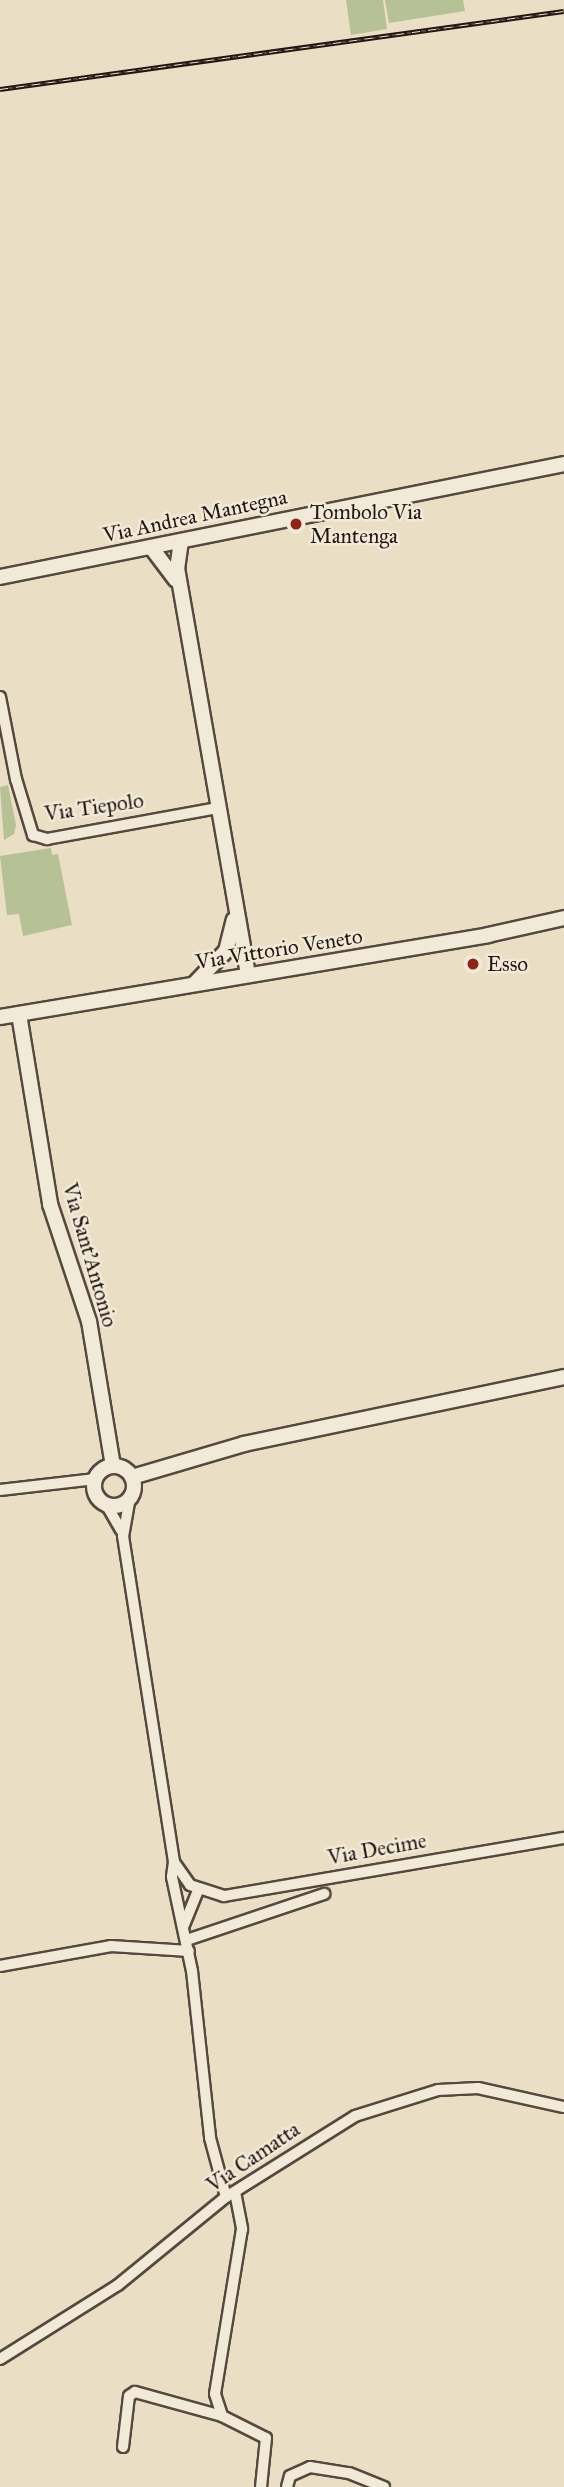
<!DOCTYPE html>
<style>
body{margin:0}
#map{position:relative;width:564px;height:2487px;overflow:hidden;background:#eadec5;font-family:"IM FELL Great Primer",serif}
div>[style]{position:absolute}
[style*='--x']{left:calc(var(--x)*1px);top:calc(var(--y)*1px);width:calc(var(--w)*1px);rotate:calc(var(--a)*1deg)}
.green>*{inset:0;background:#b6c195}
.roads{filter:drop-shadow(2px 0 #55483e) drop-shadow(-2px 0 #55483e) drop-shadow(0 2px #55483e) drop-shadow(0 -2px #55483e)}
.street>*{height:10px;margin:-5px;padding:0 5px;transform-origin:5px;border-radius:5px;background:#f1ead9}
.secondary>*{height:14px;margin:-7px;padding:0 7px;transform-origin:7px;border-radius:7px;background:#f1ead9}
.secondary>.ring{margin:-7px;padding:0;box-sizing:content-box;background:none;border:14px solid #f1ead9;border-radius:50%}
.rail>*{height:5px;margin-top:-2.5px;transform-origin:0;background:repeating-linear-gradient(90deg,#f1ead9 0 8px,#231611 0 16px);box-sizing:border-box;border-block:2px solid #231611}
.dots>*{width:19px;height:19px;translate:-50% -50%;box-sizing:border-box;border:4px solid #f1ead9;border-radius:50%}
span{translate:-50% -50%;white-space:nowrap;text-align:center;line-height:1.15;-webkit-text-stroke:5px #f1ead9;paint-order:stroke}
.poi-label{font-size:21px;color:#231611}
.left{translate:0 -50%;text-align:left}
.street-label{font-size:21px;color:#231611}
</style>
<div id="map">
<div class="green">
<i style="clip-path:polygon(346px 0,383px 0,387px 29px,351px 35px)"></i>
<i style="clip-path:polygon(385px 0,463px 0,465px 11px,389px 23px)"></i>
<i style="clip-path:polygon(8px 785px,16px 825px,14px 834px,4px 840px,0 787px)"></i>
<i style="clip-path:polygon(51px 848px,52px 855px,58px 854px,72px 925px,23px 936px,19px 914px,7px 915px,0 856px)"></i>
</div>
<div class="roads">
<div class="street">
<i style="--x:0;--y:697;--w:84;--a:79"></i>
<i style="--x:16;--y:779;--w:59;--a:73.1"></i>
<i style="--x:33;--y:835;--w:15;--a:16"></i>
<i style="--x:47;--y:839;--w:174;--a:-10.3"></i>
<i style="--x:0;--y:1490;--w:96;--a:-6.6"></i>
<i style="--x:130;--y:1497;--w:40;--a:100"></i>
<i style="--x:123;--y:1536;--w:330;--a:81.1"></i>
<i style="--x:174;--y:1862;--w:15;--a:98"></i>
<i style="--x:172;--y:1877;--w:96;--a:78"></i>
<i style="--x:192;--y:1971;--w:168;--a:83.8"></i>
<i style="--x:210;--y:2138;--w:61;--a:74.8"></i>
<i style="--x:106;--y:1504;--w:30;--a:60"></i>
<i style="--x:174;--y:1862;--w:28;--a:55"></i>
<i style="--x:190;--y:1885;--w:36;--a:18"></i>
<i style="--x:224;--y:1896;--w:345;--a:-9.7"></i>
<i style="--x:184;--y:1925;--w:38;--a:-68"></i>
<i style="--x:187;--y:1940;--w:145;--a:-18.6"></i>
<i style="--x:0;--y:1966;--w:113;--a:-10.2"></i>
<i style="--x:111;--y:1946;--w:78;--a:3.7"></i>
<i style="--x:235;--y:2192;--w:38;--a:79"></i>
<i style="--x:242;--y:2229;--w:167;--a:99.3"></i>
<i style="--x:215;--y:2394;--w:23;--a:72"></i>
<i style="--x:222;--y:2416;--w:49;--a:26.6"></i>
<i style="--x:266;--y:2438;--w:49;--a:95.8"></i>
<i style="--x:0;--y:2359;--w:139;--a:-32.1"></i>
<i style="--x:118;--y:2285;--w:139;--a:-39.2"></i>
<i style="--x:226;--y:2197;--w:152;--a:-32.1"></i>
<i style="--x:355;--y:2116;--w:87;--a:-17.4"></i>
<i style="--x:438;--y:2090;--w:40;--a:-2.9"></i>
<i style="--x:478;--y:2088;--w:88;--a:12.5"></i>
<i style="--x:123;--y:2447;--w:51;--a:-83.3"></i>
<i style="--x:129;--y:2396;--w:7;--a:-34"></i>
<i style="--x:135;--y:2392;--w:90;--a:15.4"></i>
<i style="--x:287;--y:2487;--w:11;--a:-75"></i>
<i style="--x:290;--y:2476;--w:22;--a:-24"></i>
<i style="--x:310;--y:2467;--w:39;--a:9"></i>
<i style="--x:349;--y:2473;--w:38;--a:22"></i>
</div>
<div class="secondary">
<i style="--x:181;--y:541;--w:27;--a:98"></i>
<i style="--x:177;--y:568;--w:412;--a:80.1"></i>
<i style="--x:151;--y:547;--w:41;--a:52.9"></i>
<i style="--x:0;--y:577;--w:575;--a:-11.33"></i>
<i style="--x:195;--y:983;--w:45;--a:-45.9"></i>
<i style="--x:226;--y:951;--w:32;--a:-76"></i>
<i style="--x:19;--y:1014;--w:193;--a:80.7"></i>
<i style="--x:50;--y:1204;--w:123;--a:71.6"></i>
<i style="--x:89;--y:1321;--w:147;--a:80.6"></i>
<i style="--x:0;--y:1017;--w:495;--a:-9.5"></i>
<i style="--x:488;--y:935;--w:78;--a:-12.6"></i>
<i class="ring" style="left:94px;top:1466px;width:26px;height:26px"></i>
<i style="--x:132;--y:1477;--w:117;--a:-16.4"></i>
<i style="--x:244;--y:1444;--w:327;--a:-11.8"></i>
</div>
</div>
<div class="rail">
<i style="--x:0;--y:89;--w:569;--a:-7.87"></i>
</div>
<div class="dots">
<i style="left:296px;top:524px;background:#8f2418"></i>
<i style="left:473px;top:964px;background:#8f2418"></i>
</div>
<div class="poi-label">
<span class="left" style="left:310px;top:524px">Tombolo Via<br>Mantenga</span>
<span class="left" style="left:487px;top:964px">Esso</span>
</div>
<div class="street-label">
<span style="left:195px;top:516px;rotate:-12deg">Via Andrea Mantegna</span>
<span style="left:94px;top:807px;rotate:-8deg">Via Tiepolo</span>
<span style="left:279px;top:949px;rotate:-9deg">Via Vittorio Veneto</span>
<span style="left:90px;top:1255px;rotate:74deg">Via Sant'Antonio</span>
<span style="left:377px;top:1849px;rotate:-10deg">Via Decime</span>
<span style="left:253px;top:2157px;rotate:-34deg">Via Camatta</span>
</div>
</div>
